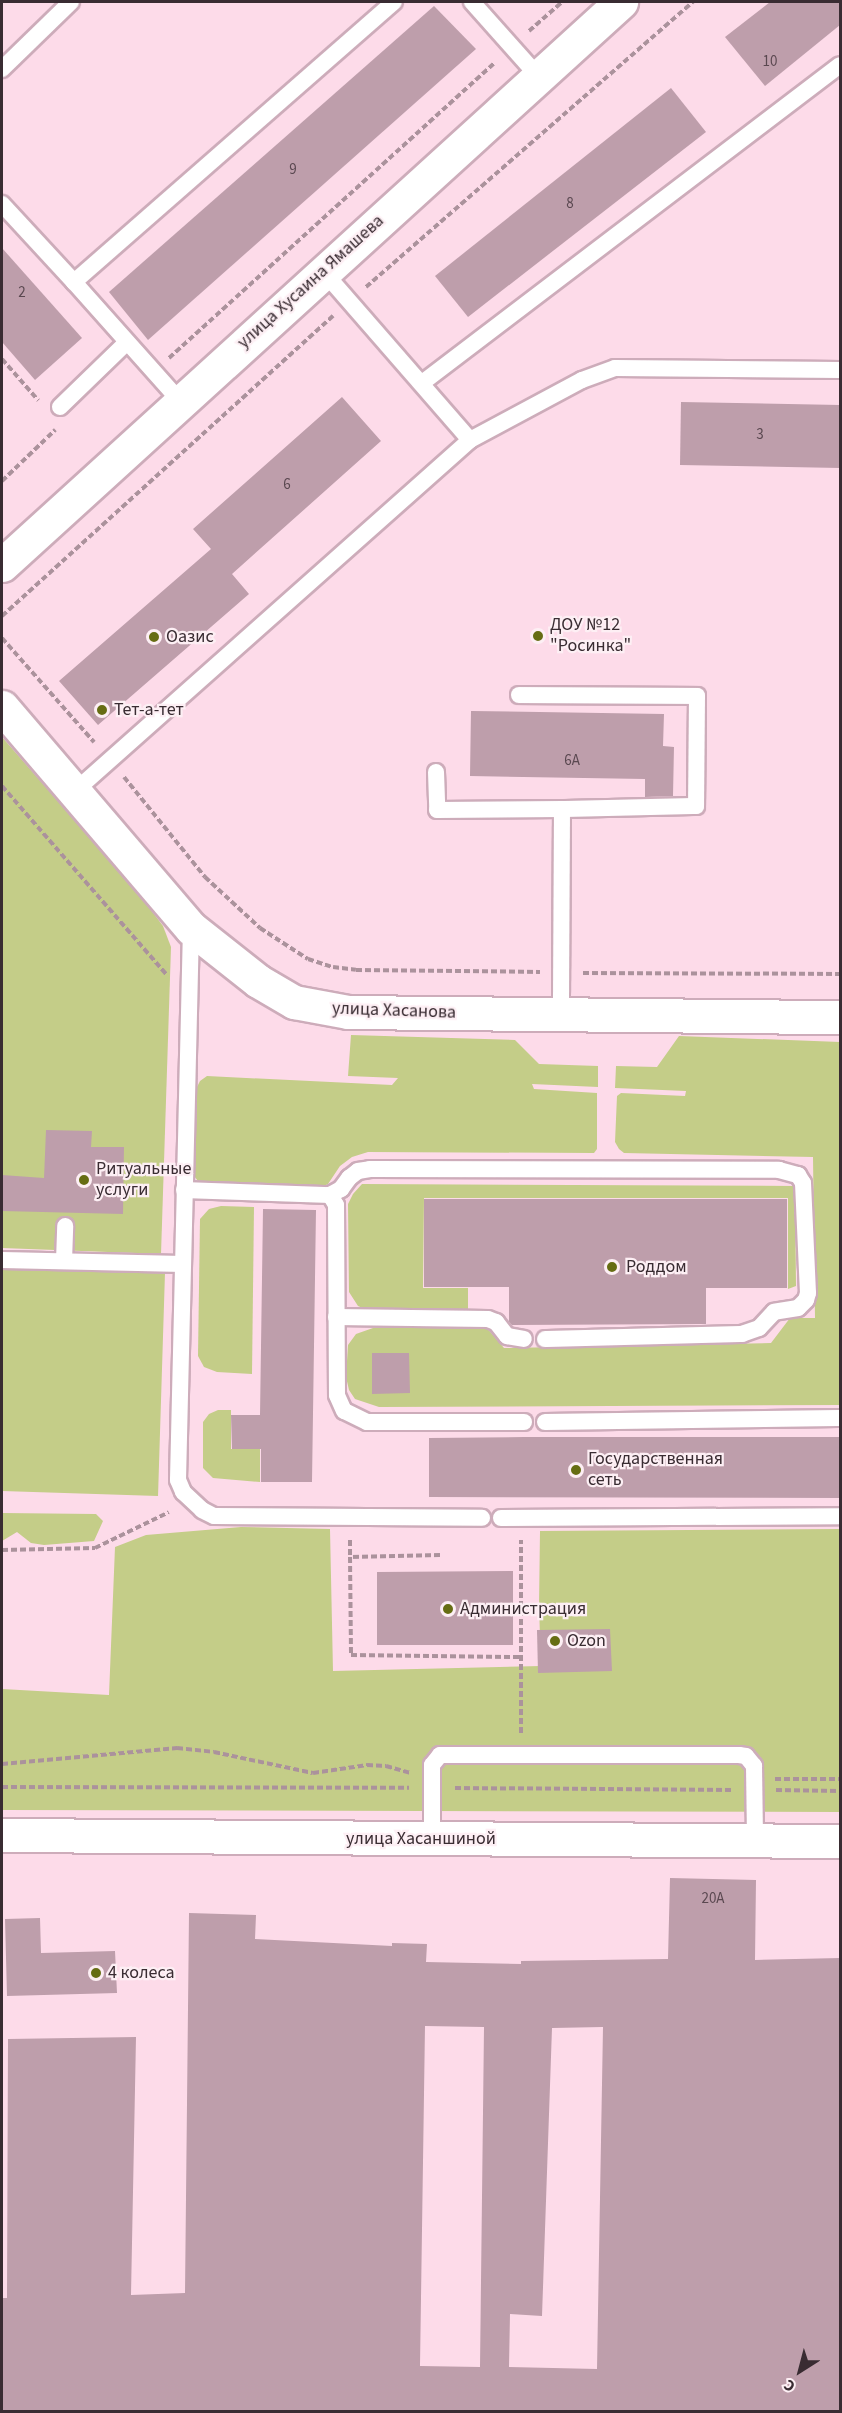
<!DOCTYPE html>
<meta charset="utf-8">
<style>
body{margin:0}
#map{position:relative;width:842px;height:2413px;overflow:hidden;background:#fddbe9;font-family:"Source Sans 3",sans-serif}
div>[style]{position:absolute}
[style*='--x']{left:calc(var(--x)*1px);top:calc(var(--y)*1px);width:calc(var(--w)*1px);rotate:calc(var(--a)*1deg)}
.green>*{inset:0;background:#c4cd88}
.building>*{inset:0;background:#be9eab}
.path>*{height:4px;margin-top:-2px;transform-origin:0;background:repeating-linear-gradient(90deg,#ab929c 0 6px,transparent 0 9px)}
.roads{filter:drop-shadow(2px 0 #cdacba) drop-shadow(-2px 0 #cdacba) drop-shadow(0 2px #cdacba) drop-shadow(0 -2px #cdacba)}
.lane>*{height:16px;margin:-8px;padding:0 8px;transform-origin:8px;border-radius:8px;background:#fff}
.street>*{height:33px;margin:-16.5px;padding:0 16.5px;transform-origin:16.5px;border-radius:16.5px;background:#fff}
.secondary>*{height:33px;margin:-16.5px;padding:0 16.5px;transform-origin:16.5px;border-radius:16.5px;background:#fff}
.dots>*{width:16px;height:16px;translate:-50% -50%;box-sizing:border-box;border:3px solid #fdeff4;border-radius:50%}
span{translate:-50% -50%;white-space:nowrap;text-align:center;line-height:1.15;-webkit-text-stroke:4.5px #fdeff4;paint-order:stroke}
.number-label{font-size:15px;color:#5a4850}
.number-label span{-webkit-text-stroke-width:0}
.street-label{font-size:18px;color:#392c32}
.poi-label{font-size:18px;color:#392c32}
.left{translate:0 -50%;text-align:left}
.frame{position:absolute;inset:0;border:3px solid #392c32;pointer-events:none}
.north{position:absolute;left:770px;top:2341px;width:60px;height:60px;-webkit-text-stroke:4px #fdeff4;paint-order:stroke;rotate:216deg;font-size:16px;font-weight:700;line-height:24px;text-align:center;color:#392c32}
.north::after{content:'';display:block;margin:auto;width:21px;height:27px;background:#392c32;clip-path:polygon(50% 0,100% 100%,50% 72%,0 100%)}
</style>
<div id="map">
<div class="green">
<i style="clip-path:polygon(2px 737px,136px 890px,163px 926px,171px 947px,161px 1254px,2px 1248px)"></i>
<i style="clip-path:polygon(351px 1035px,515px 1040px,539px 1064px,598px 1066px,598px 1087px,532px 1084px,534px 1089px,597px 1093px,597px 1149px,594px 1153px,368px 1152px,352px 1157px,340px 1166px,328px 1184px,324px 1186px,204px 1184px,198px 1181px,194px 1176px,196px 1089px,200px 1081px,207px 1076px,392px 1085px,398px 1078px,348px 1076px)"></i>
<i style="clip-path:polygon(679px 1036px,840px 1042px,840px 1405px,379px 1407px,355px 1399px,349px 1390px,346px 1377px,348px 1345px,356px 1334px,373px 1328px,487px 1328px,504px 1348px,771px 1343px,790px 1318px,815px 1318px,813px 1157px,624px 1153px,619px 1149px,615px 1142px,617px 1096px,621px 1093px,685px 1096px,686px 1091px,615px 1088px,616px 1066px,657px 1067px)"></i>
<i style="clip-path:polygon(362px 1184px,795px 1186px,796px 1286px,788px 1289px,788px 1198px,424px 1198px,423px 1288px,468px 1288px,468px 1313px,372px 1312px,358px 1306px,349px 1292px,348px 1204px,353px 1194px)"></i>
<i style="clip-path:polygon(221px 1206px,254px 1207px,252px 1374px,217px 1372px,204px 1367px,198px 1356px,200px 1219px,209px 1209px)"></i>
<i style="clip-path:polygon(2px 1269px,165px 1273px,158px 1496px,2px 1491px)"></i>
<i style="clip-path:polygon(218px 1410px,231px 1410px,231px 1449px,260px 1449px,260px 1482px,213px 1478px,203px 1468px,203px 1422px,209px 1414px)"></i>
<i style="clip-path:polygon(2px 1513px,96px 1514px,103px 1521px,94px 1541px,44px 1545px,31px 1543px,17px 1532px,2px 1541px)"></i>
<i style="clip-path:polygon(241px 1527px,330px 1529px,333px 1671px,541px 1666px,539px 1606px,540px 1531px,840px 1529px,840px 1812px,2px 1810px,2px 1689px,109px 1695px,115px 1547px,146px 1535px)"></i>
</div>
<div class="building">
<i style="clip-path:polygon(770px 2px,840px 2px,840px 25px,765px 86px,725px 37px)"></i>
<i style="clip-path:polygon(434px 6px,476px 49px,148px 340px,109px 292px)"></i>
<i style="clip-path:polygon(671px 88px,706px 132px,468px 317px,435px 276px)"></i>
<i style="clip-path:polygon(2px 248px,82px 338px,35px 380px,2px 342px)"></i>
<i style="clip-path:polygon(342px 397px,381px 441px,232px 574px,249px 594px,98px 725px,59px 681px,211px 549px,193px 529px)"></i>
<i style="clip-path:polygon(681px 402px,840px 405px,840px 468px,680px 465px)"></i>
<i style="clip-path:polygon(471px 711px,664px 714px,663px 746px,674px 747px,673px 796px,645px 797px,645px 779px,470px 776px)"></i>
<i style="clip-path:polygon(46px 1130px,92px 1131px,91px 1147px,124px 1147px,123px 1214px,2px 1211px,2px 1175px,44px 1178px)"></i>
<i style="clip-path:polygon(424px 1199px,787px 1199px,787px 1288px,706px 1288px,706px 1324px,512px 1325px,509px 1322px,509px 1287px,424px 1287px)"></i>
<i style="clip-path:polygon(263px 1209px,316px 1210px,312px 1482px,261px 1482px,261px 1449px,232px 1449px,231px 1415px,260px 1415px)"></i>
<i style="clip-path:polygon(372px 1353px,409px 1353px,410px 1393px,372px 1394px)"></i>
<i style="clip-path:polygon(524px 1437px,840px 1437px,840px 1498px,429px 1497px,429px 1438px)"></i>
<i style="clip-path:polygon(513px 1571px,513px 1645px,377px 1645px,377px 1572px)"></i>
<i style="clip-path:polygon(610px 1629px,612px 1671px,538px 1673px,537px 1630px)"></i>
<i style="clip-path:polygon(evenodd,670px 1878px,756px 1880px,755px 1960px,840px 1958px,840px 2412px,2px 2412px,2px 2298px,7px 2298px,8px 2039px,136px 2037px,131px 2295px,185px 2293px,189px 1913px,256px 1915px,255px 1939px,392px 1946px,392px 1943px,427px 1944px,426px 1962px,521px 1964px,521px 1961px,668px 1959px,670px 1878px,425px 2026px,484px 2027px,480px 2367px,420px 2366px,425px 2026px,670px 1878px,603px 2027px,597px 2369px,509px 2367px,510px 2314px,542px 2316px,552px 2028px,603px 2027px)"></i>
<i style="clip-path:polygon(40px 1918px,41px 1953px,115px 1951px,117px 1993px,7px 1996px,5px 1919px)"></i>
</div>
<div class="path">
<i style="--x:529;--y:31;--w:44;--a:-41.3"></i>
<i style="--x:366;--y:287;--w:434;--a:-41.1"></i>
<i style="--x:169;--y:358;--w:440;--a:-42.2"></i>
<i style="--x:2;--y:359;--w:55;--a:48.7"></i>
<i style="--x:2;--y:481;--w:74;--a:-43.9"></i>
<i style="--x:2;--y:616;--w:447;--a:-42.2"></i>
<i style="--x:2;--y:638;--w:139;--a:48.5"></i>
<i style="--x:124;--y:777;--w:129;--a:51"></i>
<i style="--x:205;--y:877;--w:75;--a:42.8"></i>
<i style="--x:260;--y:928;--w:57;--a:32.9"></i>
<i style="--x:308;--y:959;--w:26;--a:18"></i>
<i style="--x:333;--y:967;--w:23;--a:7"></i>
<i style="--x:356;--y:970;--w:184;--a:0.6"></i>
<i style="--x:2;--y:786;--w:251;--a:48.9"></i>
<i style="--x:583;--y:973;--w:257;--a:0.2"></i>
<i style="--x:350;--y:1540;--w:17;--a:90"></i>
<i style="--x:2;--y:1550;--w:93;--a:-1.2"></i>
<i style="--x:95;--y:1548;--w:82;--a:-25.9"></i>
<i style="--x:440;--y:1555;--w:90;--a:178.7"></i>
<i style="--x:350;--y:1557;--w:98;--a:89.4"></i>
<i style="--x:351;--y:1655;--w:170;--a:0.7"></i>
<i style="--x:521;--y:1733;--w:193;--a:-90"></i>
<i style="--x:2;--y:1764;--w:176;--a:-5.2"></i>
<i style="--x:177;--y:1748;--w:37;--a:6"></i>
<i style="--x:214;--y:1752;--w:101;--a:12"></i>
<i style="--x:313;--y:1773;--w:55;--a:-8.4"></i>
<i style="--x:367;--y:1765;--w:19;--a:3"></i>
<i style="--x:386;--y:1766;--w:26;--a:16"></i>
<i style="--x:775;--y:1779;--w:65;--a:0"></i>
<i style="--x:2;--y:1787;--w:407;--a:0.1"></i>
<i style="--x:455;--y:1788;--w:278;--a:0.4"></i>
<i style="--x:776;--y:1790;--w:64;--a:0.9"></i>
</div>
<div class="roads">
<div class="lane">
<i style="--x:472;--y:2;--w:99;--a:48.3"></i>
<i style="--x:2;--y:69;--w:96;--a:-44.2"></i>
<i style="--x:2;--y:204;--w:106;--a:47.3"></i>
<i style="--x:74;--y:282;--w:425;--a:-41.2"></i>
<i style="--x:323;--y:271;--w:224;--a:49"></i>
<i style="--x:470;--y:440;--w:127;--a:-28.2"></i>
<i style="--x:582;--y:380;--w:35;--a:-20"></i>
<i style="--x:615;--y:368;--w:225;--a:0.5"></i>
<i style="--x:74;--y:282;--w:159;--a:48.3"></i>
<i style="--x:422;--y:383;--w:525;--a:-37.26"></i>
<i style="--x:60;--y:407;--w:93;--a:-44.1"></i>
<i style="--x:519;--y:695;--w:178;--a:0.3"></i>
<i style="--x:697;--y:696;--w:110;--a:90.5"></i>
<i style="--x:696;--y:806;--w:134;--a:178.7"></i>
<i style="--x:562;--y:809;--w:206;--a:90.3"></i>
<i style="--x:436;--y:772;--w:38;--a:88"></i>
<i style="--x:437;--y:810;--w:125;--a:-0.5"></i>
<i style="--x:75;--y:791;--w:528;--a:-41.62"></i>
<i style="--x:191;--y:928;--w:552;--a:91.35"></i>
<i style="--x:178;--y:1480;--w:13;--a:67"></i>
<i style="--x:183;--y:1492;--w:26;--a:43"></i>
<i style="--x:202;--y:1510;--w:13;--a:27"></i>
<i style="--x:214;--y:1516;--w:268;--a:0.4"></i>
<i style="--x:184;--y:1190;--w:146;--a:2"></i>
<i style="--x:2;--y:1260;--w:181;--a:1.3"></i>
<i style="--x:64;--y:1261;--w:35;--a:-88"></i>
<i style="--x:336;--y:1317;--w:152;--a:0.8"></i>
<i style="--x:488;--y:1319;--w:9;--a:21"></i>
<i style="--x:496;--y:1322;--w:18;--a:52"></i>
<i style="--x:507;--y:1336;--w:17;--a:10"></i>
<i style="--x:524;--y:1422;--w:157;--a:180"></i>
<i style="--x:367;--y:1422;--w:25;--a:-154"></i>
<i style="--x:344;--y:1411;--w:17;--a:-114"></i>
<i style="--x:337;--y:1395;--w:190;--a:-90.3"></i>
<i style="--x:336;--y:1205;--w:12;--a:-121"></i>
<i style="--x:330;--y:1195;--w:13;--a:-29"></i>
<i style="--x:341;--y:1189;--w:14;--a:-54"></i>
<i style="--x:349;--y:1178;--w:11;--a:-38"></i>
<i style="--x:358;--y:1171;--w:12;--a:-9"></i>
<i style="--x:370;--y:1169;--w:409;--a:0.1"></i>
<i style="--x:779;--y:1170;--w:20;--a:15"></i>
<i style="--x:798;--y:1175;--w:9;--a:58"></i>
<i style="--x:803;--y:1183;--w:110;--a:87.4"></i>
<i style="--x:808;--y:1293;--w:7;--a:106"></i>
<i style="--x:806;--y:1300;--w:11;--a:135"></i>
<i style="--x:798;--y:1308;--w:24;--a:171"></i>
<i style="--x:774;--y:1312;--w:22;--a:133"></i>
<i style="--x:759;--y:1328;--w:18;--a:161"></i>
<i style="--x:742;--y:1334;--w:197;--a:178.5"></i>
<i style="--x:545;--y:1422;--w:295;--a:-0.8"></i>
<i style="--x:501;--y:1518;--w:339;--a:-0.3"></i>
<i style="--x:432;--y:1839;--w:74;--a:-90"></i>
<i style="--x:432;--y:1765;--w:13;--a:-51"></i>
<i style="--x:440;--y:1755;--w:299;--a:0"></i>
<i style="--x:739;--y:1755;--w:7;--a:8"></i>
<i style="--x:746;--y:1756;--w:13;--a:51"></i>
<i style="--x:754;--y:1766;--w:74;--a:89.2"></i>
</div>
<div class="street">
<i style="--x:2;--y:565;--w:837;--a:-42.29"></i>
<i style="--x:2;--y:707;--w:291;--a:49.5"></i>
<i style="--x:191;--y:928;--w:85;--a:38.3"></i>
<i style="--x:258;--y:981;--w:42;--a:30.3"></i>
<i style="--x:294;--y:1002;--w:55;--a:10.5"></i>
<i style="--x:348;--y:1012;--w:492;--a:0.6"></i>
</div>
<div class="secondary">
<i style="--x:2;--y:1835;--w:838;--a:0.41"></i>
</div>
</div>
<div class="dots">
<i style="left:538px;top:636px;background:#666d13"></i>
<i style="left:154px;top:637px;background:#666d13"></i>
<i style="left:102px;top:710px;background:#666d13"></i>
<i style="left:84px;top:1180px;background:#666d13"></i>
<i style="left:612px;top:1267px;background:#666d13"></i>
<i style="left:576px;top:1470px;background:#666d13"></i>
<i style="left:448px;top:1609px;background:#666d13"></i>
<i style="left:555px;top:1641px;background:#666d13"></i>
<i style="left:96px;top:1973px;background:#666d13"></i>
</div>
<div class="number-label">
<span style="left:770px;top:62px">10</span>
<span style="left:293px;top:170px">9</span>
<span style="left:570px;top:204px">8</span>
<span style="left:22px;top:293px">2</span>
<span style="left:760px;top:435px">3</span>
<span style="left:287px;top:485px">6</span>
<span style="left:572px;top:761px">6А</span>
<span style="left:713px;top:1899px">20А</span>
</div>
<div class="street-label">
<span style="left:311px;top:282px;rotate:-42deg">улица Хусаина Ямашева</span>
<span style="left:394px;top:1011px;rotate:2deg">улица Хасанова</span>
<span style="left:421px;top:1839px">улица Хасаншиной</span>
</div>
<div class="poi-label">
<span class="left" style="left:550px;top:636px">ДОУ №12<br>"Росинка"</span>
<span class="left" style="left:166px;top:637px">Оазис</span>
<span class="left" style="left:114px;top:710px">Тет-а-тет</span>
<span class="left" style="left:96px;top:1180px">Ритуальные<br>услуги</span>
<span class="left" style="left:626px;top:1267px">Роддом</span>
<span class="left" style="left:588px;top:1470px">Государственная<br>сеть</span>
<span class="left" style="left:460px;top:1609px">Администрация</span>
<span class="left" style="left:567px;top:1641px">Ozon</span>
<span class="left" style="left:108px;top:1973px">4 колеса</span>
</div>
<div class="frame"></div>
<div class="north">С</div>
</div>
